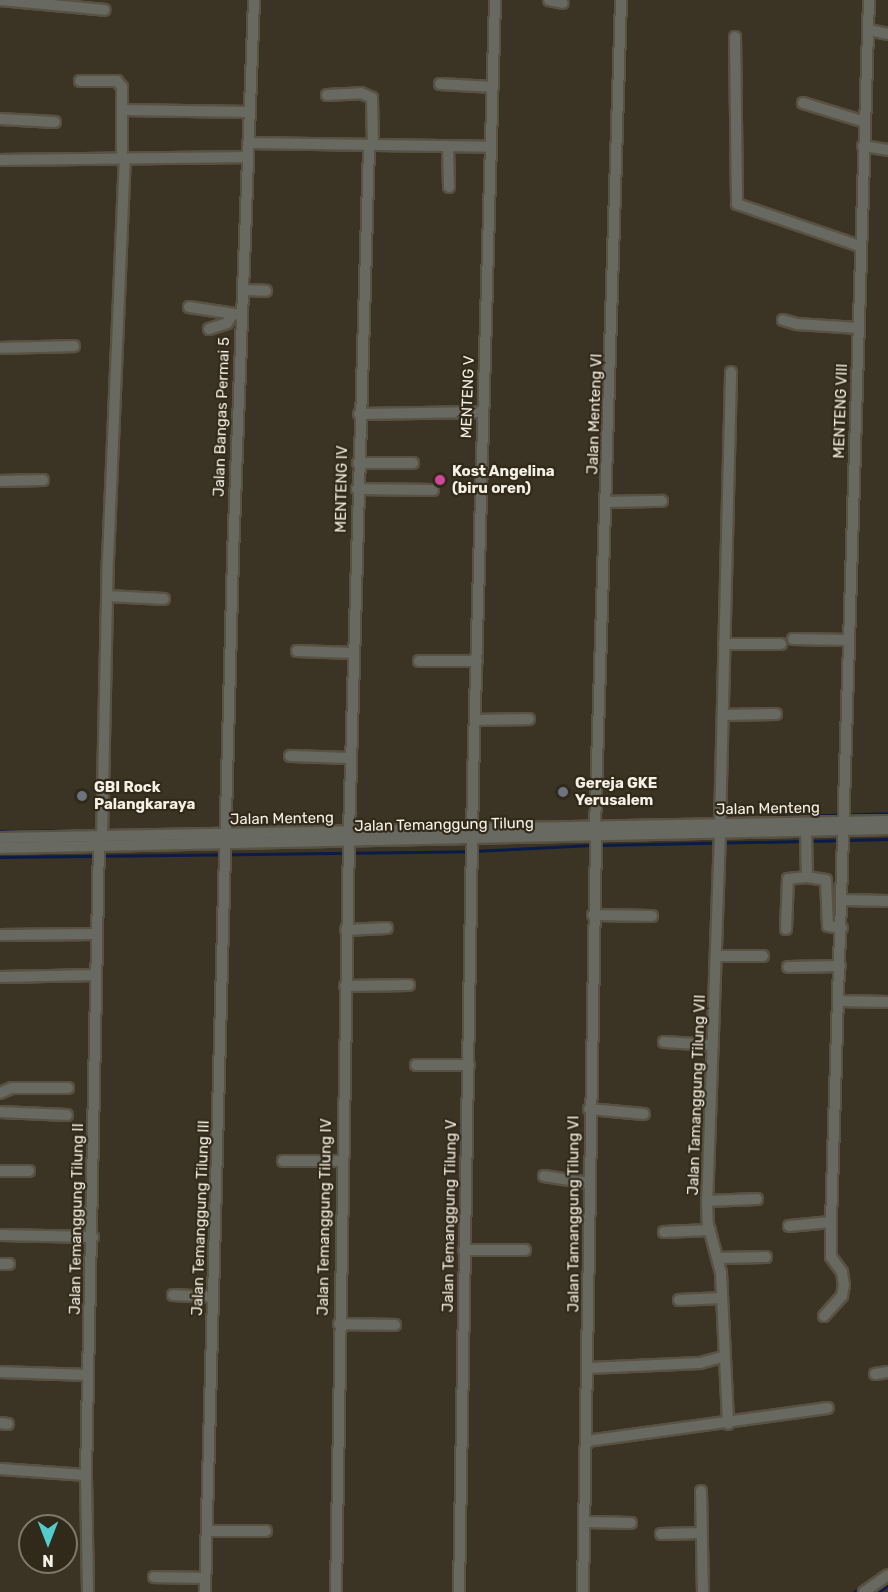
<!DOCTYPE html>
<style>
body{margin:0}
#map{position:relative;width:888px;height:1592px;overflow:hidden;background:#3b3323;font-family:Rubik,sans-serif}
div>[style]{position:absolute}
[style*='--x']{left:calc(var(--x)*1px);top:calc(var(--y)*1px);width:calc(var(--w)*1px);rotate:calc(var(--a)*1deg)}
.stream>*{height:3px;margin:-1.5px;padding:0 1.5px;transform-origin:1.5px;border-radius:1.5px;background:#0b1c48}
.roads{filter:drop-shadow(2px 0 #595142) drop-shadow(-2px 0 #595142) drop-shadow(0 2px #595142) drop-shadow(0 -2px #595142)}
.minor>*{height:10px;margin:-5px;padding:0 5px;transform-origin:5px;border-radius:5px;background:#686961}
.dots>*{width:16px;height:16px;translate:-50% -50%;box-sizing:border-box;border:3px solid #312919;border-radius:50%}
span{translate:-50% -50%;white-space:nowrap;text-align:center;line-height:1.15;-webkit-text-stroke:4.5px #312919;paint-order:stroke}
.street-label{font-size:15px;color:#f5f0e5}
.poi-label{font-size:15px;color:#f5f0e5;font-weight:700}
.left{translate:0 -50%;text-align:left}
.north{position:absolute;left:18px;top:1514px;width:60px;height:60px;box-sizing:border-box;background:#312919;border:2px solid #7f796b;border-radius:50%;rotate:180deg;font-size:16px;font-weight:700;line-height:24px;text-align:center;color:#f5f0e5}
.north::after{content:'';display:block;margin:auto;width:21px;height:27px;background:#53cdcb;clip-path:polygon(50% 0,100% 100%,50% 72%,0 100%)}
</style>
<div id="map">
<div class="stream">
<i style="--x:638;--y:821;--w:250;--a:-1.8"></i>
<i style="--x:0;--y:831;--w:211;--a:-0.5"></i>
<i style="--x:809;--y:841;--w:79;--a:-1.5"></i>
<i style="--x:599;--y:845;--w:203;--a:-1.1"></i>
<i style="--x:0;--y:857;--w:473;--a:-0.7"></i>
<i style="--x:473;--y:851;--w:119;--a:-2.9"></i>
<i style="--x:854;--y:1592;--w:14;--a:-34"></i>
<i style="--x:878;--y:1592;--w:12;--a:-35"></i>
</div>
<div class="roads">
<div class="minor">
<i style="--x:0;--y:0;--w:105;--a:5.4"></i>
<i style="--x:549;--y:0;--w:14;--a:12"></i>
<i style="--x:869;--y:30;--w:19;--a:12"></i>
<i style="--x:735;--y:37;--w:167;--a:89.3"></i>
<i style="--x:737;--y:204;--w:130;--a:18.9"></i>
<i style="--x:80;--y:81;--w:37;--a:0"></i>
<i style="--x:117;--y:81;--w:8;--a:50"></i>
<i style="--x:122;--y:87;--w:71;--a:90"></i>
<i style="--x:440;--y:84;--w:53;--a:3.2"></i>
<i style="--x:327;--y:95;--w:34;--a:-3"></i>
<i style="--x:361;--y:93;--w:12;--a:24"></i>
<i style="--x:372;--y:98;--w:47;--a:88.8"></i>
<i style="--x:803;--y:103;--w:65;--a:17"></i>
<i style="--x:123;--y:110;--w:126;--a:0.9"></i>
<i style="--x:0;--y:119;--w:55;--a:3.1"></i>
<i style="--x:248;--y:143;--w:242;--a:0.9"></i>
<i style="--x:448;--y:146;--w:41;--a:88.6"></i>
<i style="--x:863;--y:146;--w:25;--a:9"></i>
<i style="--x:0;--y:160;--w:247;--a:-0.7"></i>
<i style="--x:243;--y:290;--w:23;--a:2"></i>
<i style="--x:189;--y:307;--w:53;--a:8.7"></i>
<i style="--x:783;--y:320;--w:15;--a:16"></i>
<i style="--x:797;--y:324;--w:61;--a:3.8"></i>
<i style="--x:209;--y:329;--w:19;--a:-18"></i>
<i style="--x:227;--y:323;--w:9;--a:-58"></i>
<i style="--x:0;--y:348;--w:74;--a:-1.5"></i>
<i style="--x:359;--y:414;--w:123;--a:-0.9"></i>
<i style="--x:358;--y:463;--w:55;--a:0"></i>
<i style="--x:0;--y:481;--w:43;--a:-1.3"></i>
<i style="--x:357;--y:489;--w:76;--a:0.8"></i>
<i style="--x:608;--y:502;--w:54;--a:-1.1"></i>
<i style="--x:107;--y:596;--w:57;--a:3"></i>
<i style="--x:793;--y:639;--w:56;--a:1"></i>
<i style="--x:724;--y:644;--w:57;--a:0"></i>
<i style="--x:297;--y:651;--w:56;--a:2"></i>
<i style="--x:419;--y:661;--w:58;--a:0"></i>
<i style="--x:723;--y:715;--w:53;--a:-1.1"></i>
<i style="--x:476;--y:720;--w:53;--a:-1.1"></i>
<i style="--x:290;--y:756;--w:60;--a:1.9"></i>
<i style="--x:720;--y:825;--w:453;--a:-88.6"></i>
<i style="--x:595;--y:828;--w:828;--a:-88.2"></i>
<i style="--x:806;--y:831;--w:46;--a:88.8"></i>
<i style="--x:807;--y:877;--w:19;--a:9"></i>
<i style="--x:826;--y:880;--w:46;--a:87.5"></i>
<i style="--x:828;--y:926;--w:14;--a:8"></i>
<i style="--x:349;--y:833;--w:688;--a:-88.33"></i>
<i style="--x:720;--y:833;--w:368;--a:92"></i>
<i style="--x:707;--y:1201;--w:23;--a:88"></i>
<i style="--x:708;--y:1224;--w:51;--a:75.1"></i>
<i style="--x:721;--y:1273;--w:151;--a:87.3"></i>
<i style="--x:102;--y:837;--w:277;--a:-88.8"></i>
<i style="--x:108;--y:560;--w:402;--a:-87.6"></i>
<i style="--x:0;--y:838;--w:888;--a:-1.1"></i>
<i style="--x:0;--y:848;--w:888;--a:-1.23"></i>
<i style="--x:843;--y:900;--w:45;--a:1.3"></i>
<i style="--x:593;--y:915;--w:59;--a:1"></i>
<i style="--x:786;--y:929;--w:50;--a:-87.7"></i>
<i style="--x:788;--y:879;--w:19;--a:-6"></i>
<i style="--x:346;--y:930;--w:41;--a:-2.8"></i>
<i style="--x:0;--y:935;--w:97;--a:-0.6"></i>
<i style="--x:717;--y:956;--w:46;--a:0"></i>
<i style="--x:788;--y:967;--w:52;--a:-1.1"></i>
<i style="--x:0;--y:977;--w:96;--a:-1.2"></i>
<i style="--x:345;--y:986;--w:64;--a:-0.9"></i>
<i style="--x:839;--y:1001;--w:49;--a:1.2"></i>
<i style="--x:664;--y:1042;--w:49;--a:3.5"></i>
<i style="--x:416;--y:1065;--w:53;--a:0"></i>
<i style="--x:0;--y:1093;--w:13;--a:-23"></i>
<i style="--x:12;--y:1088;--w:56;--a:0"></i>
<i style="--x:589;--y:1109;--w:55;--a:5.2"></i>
<i style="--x:0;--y:1112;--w:67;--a:2.6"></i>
<i style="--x:283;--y:1161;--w:58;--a:0"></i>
<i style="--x:0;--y:1171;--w:29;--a:0"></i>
<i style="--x:544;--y:1176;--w:45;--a:9"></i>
<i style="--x:707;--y:1201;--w:50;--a:-2.3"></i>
<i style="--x:789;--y:1226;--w:42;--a:-5.4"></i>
<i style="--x:664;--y:1232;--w:46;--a:-2.5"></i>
<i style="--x:0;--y:1235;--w:93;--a:1.2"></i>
<i style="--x:464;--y:1250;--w:61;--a:0"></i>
<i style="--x:718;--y:1258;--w:48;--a:-1.2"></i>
<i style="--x:0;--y:1264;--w:9;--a:0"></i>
<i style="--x:173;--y:1295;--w:40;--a:2.9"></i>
<i style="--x:679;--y:1300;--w:43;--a:-2.7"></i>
<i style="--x:824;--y:1316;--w:27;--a:-48"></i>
<i style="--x:842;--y:1296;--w:11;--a:-80"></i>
<i style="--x:844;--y:1285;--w:13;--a:-99"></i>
<i style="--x:842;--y:1272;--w:19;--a:-126"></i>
<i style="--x:831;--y:1257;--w:35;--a:-90"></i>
<i style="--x:831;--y:1222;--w:1223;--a:-88.22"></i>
<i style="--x:339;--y:1324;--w:56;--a:1"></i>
<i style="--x:589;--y:1368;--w:111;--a:-2.6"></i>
<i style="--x:700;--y:1363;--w:24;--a:-15"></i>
<i style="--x:0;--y:1372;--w:88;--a:2"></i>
<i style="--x:875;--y:1374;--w:13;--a:-9"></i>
<i style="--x:0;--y:1423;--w:8;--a:7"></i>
<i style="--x:587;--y:1441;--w:243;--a:-7.8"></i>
<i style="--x:0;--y:1469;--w:86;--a:4"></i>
<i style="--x:701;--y:1491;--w:101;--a:88.9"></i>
<i style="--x:585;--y:1522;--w:46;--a:1.2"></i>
<i style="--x:207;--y:1531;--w:59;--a:0"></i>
<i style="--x:661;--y:1534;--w:41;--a:-1.4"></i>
<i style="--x:154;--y:1577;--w:51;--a:1.1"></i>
<i style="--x:88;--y:1592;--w:117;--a:-91"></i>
<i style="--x:86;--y:1475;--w:629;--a:-88.82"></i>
<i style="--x:205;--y:1592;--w:1037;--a:-88.45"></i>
<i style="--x:233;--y:555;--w:555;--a:-87.83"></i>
<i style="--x:336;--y:1592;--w:749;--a:-89.01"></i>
<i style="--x:459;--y:1592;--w:813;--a:-89.01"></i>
<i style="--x:473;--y:779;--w:779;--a:-88.38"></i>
<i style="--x:583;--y:1592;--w:755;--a:-89.01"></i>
<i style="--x:864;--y:1592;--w:29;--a:-35"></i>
</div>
</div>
<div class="dots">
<i style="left:440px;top:480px;background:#d1479c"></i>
<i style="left:563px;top:792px;background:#6b7280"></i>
<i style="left:82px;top:796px;background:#6b7280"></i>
</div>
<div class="street-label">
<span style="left:468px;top:397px;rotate:-88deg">MENTENG V</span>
<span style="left:841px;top:411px;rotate:-88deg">MENTENG VIII</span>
<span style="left:595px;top:414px;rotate:-88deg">Jalan Menteng VI</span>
<span style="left:222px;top:417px;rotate:-88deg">Jalan Bangas Permai 5</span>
<span style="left:342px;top:489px;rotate:-89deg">MENTENG IV</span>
<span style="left:768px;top:809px;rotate:-1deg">Jalan Menteng</span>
<span style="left:282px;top:819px;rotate:-1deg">Jalan Menteng</span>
<span style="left:444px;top:825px;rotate:-1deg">Jalan Temanggung Tilung</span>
<span style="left:697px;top:1095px;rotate:-88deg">Jalan Tamanggung Tilung VII</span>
<span style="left:574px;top:1214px;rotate:-90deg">Jalan Tamanggung Tilung VI</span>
<span style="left:450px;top:1216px;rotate:-89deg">Jalan Temanggung Tilung V</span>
<span style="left:325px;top:1217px;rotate:-89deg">Jalan Temanggung Tilung IV</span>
<span style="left:201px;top:1218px;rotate:-88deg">Jalan Temanggung Tilung III</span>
<span style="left:77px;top:1219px;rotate:-89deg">Jalan Temanggung Tilung II</span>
</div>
<div class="poi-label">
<span class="left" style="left:452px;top:480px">Kost Angelina<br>(biru oren)</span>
<span class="left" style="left:575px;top:792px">Gereja GKE<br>Yerusalem</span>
<span class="left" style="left:94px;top:796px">GBI Rock<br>Palangkaraya</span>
</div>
<div class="north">N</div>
</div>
